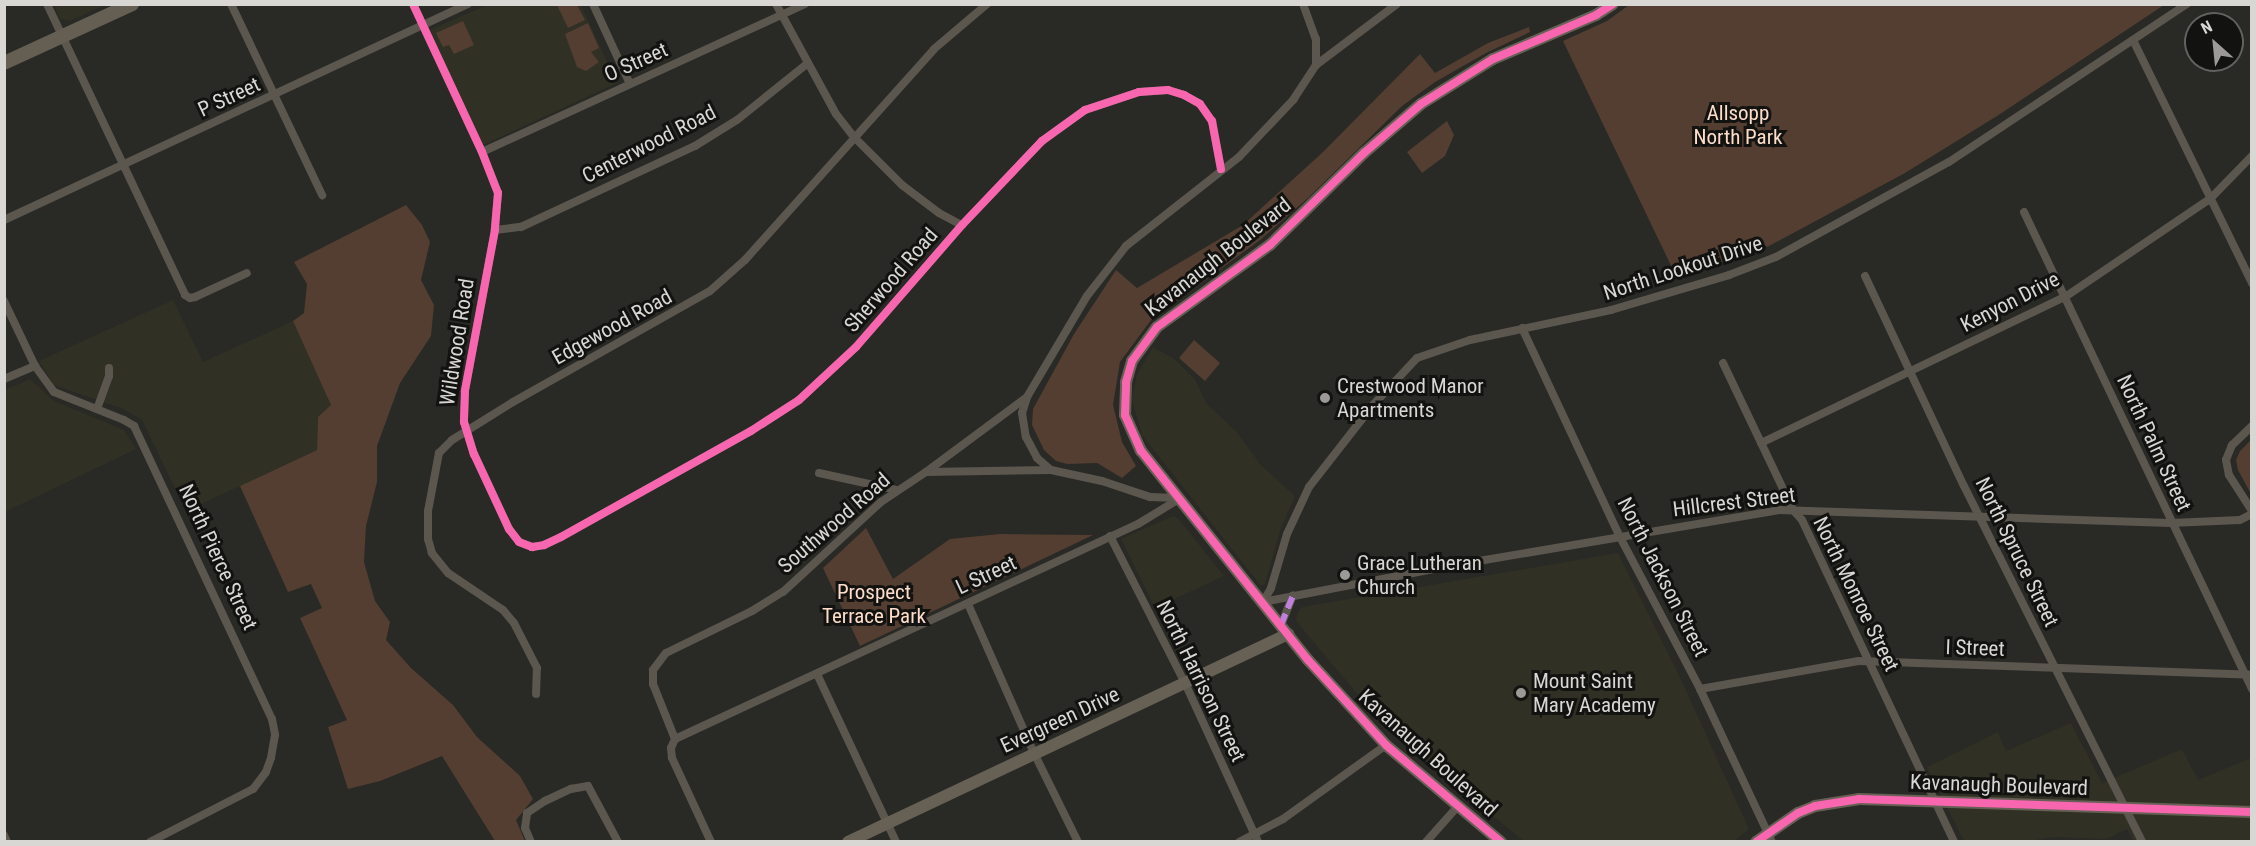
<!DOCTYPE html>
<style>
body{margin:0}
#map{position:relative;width:2256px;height:846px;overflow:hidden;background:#292925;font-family:"Roboto Condensed",sans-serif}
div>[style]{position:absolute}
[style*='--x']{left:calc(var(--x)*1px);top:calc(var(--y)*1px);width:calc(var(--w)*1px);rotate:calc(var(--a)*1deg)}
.built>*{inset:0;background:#303025}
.green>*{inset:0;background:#533e31}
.street>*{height:8px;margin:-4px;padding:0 4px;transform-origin:4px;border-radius:4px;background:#5b564e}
.secondary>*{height:12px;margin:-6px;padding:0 6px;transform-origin:6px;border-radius:6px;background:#676055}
.primary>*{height:14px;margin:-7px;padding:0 7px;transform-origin:7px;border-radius:7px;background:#655f53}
.quiet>*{height:6px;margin-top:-3px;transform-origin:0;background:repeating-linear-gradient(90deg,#c07fdc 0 12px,transparent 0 18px)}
.cycleway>*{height:8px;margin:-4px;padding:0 4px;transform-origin:4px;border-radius:4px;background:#f766af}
.dots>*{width:16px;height:16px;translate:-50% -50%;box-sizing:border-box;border:3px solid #121210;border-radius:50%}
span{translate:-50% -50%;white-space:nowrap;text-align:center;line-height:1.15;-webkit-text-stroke:6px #121210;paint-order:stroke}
.street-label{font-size:21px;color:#d8d7d4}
.park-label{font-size:21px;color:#fdddca}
.poi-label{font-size:21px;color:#d8d7d4}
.left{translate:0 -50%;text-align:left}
.frame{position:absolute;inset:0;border:6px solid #d8d7d4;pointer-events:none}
.north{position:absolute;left:2184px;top:12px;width:60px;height:60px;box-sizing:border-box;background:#121210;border:2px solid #61615e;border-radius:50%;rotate:333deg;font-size:16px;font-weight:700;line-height:24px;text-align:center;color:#d8d7d4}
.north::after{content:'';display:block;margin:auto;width:21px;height:27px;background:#9b9a97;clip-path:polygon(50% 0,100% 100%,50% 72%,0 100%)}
</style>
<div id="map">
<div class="built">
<i style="clip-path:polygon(54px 5px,105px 5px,70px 21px,60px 19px)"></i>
<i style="clip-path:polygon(487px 5px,581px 5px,617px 83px,483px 145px,430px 30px)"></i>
<i style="clip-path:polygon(173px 300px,203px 362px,293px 321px,332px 405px,318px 418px,317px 450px,186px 511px,142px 420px,123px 409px,54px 385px,39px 361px)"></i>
<i style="clip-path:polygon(1153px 347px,1173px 358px,1195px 379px,1206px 403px,1236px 431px,1261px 465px,1295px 496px,1280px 531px,1265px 584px,1261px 586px,1142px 435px,1132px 400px,1137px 374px)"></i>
<i style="clip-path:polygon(30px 379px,54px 401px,124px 430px,136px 449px,5px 512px,5px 390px)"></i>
<i style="clip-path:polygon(1173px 516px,1178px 518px,1224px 576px,1155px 608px,1121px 539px)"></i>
<i style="clip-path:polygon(1618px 553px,1680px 677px,1749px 829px,1734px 841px,1524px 841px,1414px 752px,1369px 708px,1296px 621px,1297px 613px,1302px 607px)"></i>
<i style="clip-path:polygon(2071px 723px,2102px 783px,2182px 749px,2198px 780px,2251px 758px,2251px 841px,2133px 841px,2127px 829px,2106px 839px,2053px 837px,2029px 841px,1964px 841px,1927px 767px,1998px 732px,2006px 751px)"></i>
</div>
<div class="green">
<i style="clip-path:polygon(557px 5px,577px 5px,585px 20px,568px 28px)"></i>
<i style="clip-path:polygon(1629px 5px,1629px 4px,2164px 5px,1997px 116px,1905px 173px,1769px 246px,1677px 278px,1563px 41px,1607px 21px)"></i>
<i style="clip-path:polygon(463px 21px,474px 45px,454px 54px,449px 45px,443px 47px,436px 33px)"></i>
<i style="clip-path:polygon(588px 23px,599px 48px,591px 52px,599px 62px,586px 71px,577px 67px,565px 34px)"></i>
<i style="clip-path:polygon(1529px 27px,1530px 32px,1486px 53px,1435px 82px,1402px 106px,1308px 198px,1260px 240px,1151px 320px,1120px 362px,1113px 405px,1122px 442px,1136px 466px,1122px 478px,1097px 463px,1067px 464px,1056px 461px,1044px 450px,1032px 425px,1033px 409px,1074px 334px,1116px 270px,1137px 288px,1243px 225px,1323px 152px,1420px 54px,1435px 73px,1488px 43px)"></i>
<i style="clip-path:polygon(1447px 121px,1454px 135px,1445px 156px,1422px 173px,1407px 152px)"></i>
<i style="clip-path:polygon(406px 205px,422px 225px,430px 242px,421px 280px,434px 305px,431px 336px,400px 383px,377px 446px,377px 482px,366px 526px,364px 562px,375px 601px,390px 622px,386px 640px,411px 668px,453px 705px,477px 737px,520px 776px,533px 799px,516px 820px,525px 841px,495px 841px,442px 756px,380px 781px,348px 789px,328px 727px,347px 720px,300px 618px,322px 608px,311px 584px,288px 592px,240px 486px,317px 450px,318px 417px,331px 405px,293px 321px,304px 313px,307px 284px,294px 262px)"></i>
<i style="clip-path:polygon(1194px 340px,1220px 363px,1205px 381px,1179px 358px)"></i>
<i style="clip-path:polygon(2251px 440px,2251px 494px,2238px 470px,2236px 460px,2240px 451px)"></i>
<i style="clip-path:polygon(866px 528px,893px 579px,950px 539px,1000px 534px,1093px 535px,860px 646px,823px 568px)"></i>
</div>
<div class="street">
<i style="--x:47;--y:4;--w:322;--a:64.6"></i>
<i style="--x:185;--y:295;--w:6;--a:31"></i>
<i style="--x:190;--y:298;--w:5;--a:-11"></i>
<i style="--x:195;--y:297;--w:57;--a:-24.8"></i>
<i style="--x:231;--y:4;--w:212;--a:64.5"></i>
<i style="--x:413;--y:4;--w:163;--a:65"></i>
<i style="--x:482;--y:152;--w:44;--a:68.7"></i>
<i style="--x:498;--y:193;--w:37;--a:95"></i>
<i style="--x:495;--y:230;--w:164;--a:100.6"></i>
<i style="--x:465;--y:391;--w:31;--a:92"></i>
<i style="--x:464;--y:422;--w:34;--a:73"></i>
<i style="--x:474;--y:454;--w:83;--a:65"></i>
<i style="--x:509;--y:529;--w:16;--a:52"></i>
<i style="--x:519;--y:542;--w:14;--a:21"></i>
<i style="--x:532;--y:547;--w:12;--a:-9"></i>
<i style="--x:544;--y:545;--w:19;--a:-25"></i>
<i style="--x:561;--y:537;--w:218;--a:-29.2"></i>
<i style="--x:751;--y:431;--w:57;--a:-32.9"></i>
<i style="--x:799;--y:400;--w:78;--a:-42.9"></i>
<i style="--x:856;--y:347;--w:162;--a:-49"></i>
<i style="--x:962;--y:225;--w:116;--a:-46.4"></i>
<i style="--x:1042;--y:141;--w:53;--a:-35.8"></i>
<i style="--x:1085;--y:110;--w:57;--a:-18.4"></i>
<i style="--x:1139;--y:92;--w:29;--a:-4"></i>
<i style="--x:1168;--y:90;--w:17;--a:17"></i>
<i style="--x:1184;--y:95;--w:18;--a:29"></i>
<i style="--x:1200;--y:104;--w:21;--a:55"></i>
<i style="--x:1212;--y:121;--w:49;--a:79.4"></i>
<i style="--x:593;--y:4;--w:88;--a:65.2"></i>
<i style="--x:776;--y:4;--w:125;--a:61.4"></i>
<i style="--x:836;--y:114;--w:31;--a:52"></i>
<i style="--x:855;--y:138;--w:66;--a:45"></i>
<i style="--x:902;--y:185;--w:46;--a:37.1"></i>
<i style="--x:939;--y:213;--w:26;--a:28"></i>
<i style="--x:1303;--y:4;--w:37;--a:70"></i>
<i style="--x:1316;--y:39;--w:26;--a:90"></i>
<i style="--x:2133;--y:40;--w:271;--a:63.9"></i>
<i style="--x:482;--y:152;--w:355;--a:-24.6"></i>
<i style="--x:2024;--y:212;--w:529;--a:64.45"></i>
<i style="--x:4;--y:220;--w:512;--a:-24.96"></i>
<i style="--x:495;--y:230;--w:26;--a:-7"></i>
<i style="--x:521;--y:227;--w:192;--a:-25"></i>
<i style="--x:695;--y:146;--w:49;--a:-31.8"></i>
<i style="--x:737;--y:120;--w:90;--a:-38.7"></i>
<i style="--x:1865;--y:276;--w:232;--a:64.8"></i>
<i style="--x:1964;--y:486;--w:398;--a:63.4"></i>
<i style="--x:4;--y:301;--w:72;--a:64.5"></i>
<i style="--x:35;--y:366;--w:32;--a:54"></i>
<i style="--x:54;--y:392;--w:75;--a:21.8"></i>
<i style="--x:124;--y:420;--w:12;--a:31"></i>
<i style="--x:134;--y:426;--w:324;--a:64.8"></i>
<i style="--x:272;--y:719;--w:16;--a:79"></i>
<i style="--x:275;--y:735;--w:23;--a:100"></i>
<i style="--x:271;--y:758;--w:15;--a:110"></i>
<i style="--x:266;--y:772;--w:21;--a:127"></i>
<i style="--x:253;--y:789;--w:116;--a:152.8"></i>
<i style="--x:1522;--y:328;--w:231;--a:64.9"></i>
<i style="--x:1620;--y:537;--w:172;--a:62.2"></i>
<i style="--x:1700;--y:689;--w:169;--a:64.8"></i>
<i style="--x:1723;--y:363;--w:163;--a:64.5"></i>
<i style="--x:1793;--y:510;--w:13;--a:48"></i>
<i style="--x:1802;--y:520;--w:356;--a:64.7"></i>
<i style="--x:4;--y:379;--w:34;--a:-23"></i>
<i style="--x:1027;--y:397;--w:17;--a:107"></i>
<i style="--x:1022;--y:413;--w:24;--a:81"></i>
<i style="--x:1026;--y:437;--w:24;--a:62"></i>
<i style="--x:1037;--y:458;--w:18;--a:41"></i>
<i style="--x:97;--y:409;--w:35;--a:-70"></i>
<i style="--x:109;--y:376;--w:8;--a:-90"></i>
<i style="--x:2252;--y:426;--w:28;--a:136"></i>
<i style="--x:2232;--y:445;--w:16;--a:112"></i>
<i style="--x:2226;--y:460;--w:15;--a:79"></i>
<i style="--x:2229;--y:475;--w:43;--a:57.4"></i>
<i style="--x:1761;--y:443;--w:337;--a:-25.7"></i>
<i style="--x:2065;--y:297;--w:175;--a:-34.1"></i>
<i style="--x:2210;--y:199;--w:60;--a:-45.7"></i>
<i style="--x:926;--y:472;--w:126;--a:-36.6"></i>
<i style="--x:1027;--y:397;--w:117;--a:-59.3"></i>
<i style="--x:1087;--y:296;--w:63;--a:-52"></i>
<i style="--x:1126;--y:246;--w:144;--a:-38.2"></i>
<i style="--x:1239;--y:157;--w:79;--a:-46.5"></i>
<i style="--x:1293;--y:100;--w:42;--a:-56.7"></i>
<i style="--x:1316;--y:65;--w:101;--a:-37"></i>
<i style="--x:819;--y:473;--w:79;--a:12.4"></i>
<i style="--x:1110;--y:536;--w:165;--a:63"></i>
<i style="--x:1185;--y:683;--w:175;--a:65.3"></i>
<i style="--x:1263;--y:602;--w:16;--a:-60"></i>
<i style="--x:1271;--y:588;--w:56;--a:-73.5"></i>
<i style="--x:1287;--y:534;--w:52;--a:-64.9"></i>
<i style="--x:1309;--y:487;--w:104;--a:-52"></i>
<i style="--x:1373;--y:405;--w:64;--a:-46.9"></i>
<i style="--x:1417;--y:358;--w:56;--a:-18.8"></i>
<i style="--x:1470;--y:340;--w:144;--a:-12"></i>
<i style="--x:1611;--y:310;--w:123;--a:-16.5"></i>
<i style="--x:1729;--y:275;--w:50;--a:-21"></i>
<i style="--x:1776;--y:257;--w:197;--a:-28.8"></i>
<i style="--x:1949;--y:162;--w:286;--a:-33.6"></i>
<i style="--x:1263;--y:602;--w:196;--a:-10.9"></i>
<i style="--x:1455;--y:565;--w:329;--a:-9.6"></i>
<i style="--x:1779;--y:510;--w:392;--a:1.9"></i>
<i style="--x:2171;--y:523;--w:69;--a:-2.5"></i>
<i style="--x:2240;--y:520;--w:13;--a:-27"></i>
<i style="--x:968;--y:604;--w:163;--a:66.1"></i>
<i style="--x:1034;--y:753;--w:99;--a:63.7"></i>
<i style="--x:1281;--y:625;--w:32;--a:-68"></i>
<i style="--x:817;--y:674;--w:186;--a:64.8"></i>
<i style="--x:1700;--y:689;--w:161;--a:-10"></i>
<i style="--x:1859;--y:661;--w:393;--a:2"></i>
<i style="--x:536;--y:694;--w:26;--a:-88"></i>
<i style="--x:537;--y:668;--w:51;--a:-117.1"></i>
<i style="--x:514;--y:623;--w:17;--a:-130"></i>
<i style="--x:503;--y:610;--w:66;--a:-146.1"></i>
<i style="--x:448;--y:573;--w:26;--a:-129"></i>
<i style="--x:432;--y:553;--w:15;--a:-106"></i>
<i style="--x:428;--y:539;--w:28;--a:-90"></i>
<i style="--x:428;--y:511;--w:59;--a:-79.3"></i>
<i style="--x:439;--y:453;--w:18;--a:-45"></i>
<i style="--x:452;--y:440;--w:72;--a:-31.9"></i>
<i style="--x:513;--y:402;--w:226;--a:-29.4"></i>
<i style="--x:710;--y:291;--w:47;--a:-41.5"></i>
<i style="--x:745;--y:260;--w:283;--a:-48.1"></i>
<i style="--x:934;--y:49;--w:70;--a:-40.3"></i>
<i style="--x:675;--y:739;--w:510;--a:-24.91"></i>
<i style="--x:1138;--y:524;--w:48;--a:-31.4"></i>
<i style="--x:4;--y:835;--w:8;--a:67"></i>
<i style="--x:531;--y:842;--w:15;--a:-113"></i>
<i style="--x:525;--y:828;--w:15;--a:-82"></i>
<i style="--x:527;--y:813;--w:22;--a:-34"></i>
<i style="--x:545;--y:801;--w:29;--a:-25"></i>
<i style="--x:571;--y:789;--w:17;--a:-10"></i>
<i style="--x:588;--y:786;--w:64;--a:61.8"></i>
<i style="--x:711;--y:842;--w:93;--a:-114.9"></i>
<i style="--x:672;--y:758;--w:10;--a:-96"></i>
<i style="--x:671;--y:748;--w:10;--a:-66"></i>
<i style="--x:675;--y:739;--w:59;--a:-111.8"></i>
<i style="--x:653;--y:684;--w:14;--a:-90"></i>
<i style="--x:653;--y:670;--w:21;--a:-53"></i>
<i style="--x:666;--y:653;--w:96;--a:-26"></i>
<i style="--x:752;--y:611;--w:36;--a:-32"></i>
<i style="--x:783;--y:592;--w:133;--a:-42.6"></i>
<i style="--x:881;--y:502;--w:54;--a:-33.7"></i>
<i style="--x:926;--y:472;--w:125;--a:-0.9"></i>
<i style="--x:1051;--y:470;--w:52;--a:12.2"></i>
<i style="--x:1102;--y:481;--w:51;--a:18.4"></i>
<i style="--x:1150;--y:497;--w:29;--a:2"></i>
<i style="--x:1239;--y:842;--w:50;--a:-27.6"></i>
<i style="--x:1283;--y:819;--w:127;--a:-35.7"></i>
<i style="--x:1426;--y:842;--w:48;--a:-48.4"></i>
</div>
<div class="secondary">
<i style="--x:848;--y:842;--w:487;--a:-25.3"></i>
<i style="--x:1501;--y:842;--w:150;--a:-139.9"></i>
<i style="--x:1386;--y:745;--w:115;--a:-132.5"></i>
<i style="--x:1308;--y:660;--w:268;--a:-128.6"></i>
<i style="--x:1141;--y:451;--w:39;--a:-114"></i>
<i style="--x:1125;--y:415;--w:33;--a:-88"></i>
<i style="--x:1126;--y:382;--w:22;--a:-74"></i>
<i style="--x:1132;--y:361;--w:42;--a:-53.7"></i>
<i style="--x:1157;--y:327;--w:140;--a:-36"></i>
<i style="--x:1270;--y:245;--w:132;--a:-44.4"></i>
<i style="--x:1364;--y:153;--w:75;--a:-40.7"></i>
<i style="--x:1421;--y:104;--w:85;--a:-32"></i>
<i style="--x:1493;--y:59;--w:112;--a:-23.1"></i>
<i style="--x:1596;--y:15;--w:20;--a:-33"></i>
<i style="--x:1756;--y:842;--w:51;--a:-34.6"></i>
<i style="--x:1798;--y:813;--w:18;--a:-22"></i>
<i style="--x:1815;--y:806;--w:45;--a:-9"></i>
<i style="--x:1859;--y:799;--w:393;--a:1.9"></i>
</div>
<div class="primary">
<i style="--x:4;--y:63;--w:141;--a:-24.7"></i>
</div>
<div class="quiet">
<i style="--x:1281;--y:625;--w:32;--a:-68"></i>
</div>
<div class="cycleway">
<i style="--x:413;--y:4;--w:163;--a:65"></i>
<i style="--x:482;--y:152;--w:44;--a:68.7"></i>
<i style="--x:498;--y:193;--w:37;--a:95"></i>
<i style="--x:495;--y:230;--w:164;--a:100.6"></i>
<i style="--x:465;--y:391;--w:31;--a:92"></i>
<i style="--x:464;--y:422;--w:34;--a:73"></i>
<i style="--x:474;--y:454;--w:83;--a:65"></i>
<i style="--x:509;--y:529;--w:16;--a:52"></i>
<i style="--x:519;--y:542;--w:14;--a:21"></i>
<i style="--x:532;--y:547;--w:12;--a:-9"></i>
<i style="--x:544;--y:545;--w:19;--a:-25"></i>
<i style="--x:561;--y:537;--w:218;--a:-29.2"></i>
<i style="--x:751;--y:431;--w:57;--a:-32.9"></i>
<i style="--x:799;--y:400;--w:78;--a:-42.9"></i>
<i style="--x:856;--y:347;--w:162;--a:-49"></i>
<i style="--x:962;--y:225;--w:116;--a:-46.4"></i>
<i style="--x:1042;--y:141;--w:53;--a:-35.8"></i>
<i style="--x:1085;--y:110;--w:57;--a:-18.4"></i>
<i style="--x:1139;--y:92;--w:29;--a:-4"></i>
<i style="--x:1168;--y:90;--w:17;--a:17"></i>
<i style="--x:1184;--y:95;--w:18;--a:29"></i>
<i style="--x:1200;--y:104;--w:21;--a:55"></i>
<i style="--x:1212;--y:121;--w:49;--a:79.4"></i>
<i style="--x:1501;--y:842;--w:150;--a:-139.9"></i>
<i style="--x:1386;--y:745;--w:115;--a:-132.5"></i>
<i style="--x:1308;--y:660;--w:268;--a:-128.6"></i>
<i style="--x:1141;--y:451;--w:39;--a:-114"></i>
<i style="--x:1125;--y:415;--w:33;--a:-88"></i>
<i style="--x:1126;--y:382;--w:22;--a:-74"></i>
<i style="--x:1132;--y:361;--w:42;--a:-53.7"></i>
<i style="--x:1157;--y:327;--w:140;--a:-36"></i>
<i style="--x:1270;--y:245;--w:132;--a:-44.4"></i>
<i style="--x:1364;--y:153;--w:75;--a:-40.7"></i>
<i style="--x:1421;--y:104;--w:85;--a:-32"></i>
<i style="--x:1493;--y:59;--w:112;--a:-23.1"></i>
<i style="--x:1596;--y:15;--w:20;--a:-33"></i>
<i style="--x:1756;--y:842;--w:51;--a:-34.6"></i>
<i style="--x:1798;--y:813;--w:18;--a:-22"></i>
<i style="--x:1815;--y:806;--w:45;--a:-9"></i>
<i style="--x:1859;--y:799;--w:393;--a:1.9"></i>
</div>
<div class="dots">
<i style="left:1325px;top:398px;background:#9b9a97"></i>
<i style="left:1345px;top:575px;background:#9b9a97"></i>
<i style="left:1521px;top:693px;background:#9b9a97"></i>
</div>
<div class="street-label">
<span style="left:636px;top:62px;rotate:-24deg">O Street</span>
<span style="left:229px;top:97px;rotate:-25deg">P Street</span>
<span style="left:649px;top:144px;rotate:-27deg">Centerwood Road</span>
<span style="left:1218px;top:257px;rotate:-38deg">Kavanaugh Boulevard</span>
<span style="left:1683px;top:268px;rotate:-18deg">North Lookout Drive</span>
<span style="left:891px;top:280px;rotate:-49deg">Sherwood Road</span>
<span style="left:2010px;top:302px;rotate:-27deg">Kenyon Drive</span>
<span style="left:612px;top:327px;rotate:-29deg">Edgewood Road</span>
<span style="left:457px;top:342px;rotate:-81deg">Wildwood Road</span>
<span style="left:2154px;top:443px;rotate:65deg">North Palm Street</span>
<span style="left:1734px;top:502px;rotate:-7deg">Hillcrest Street</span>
<span style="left:834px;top:523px;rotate:-41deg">Southwood Road</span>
<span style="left:2017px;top:552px;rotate:64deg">North Spruce Street</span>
<span style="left:218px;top:557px;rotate:65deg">North Pierce Street</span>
<span style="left:986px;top:575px;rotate:-25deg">L Street</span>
<span style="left:1663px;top:577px;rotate:63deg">North Jackson Street</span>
<span style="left:1856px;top:594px;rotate:64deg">North Monroe Street</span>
<span style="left:1975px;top:648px;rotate:2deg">I Street</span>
<span style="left:1201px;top:681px;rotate:64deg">North Harrison Street</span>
<span style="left:1060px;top:720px;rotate:-25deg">Evergreen Drive</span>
<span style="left:1428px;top:753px;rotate:42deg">Kavanaugh Boulevard</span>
<span style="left:1999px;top:785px;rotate:2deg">Kavanaugh Boulevard</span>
</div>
<div class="park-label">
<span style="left:1738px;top:125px">Allsopp<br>North Park</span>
<span style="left:874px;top:604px">Prospect<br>Terrace Park</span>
</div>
<div class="poi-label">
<span class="left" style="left:1337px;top:398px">Crestwood Manor<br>Apartments</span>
<span class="left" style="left:1357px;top:575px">Grace Lutheran<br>Church</span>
<span class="left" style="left:1533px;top:693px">Mount Saint<br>Mary Academy</span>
</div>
<div class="frame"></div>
<div class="north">N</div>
</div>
